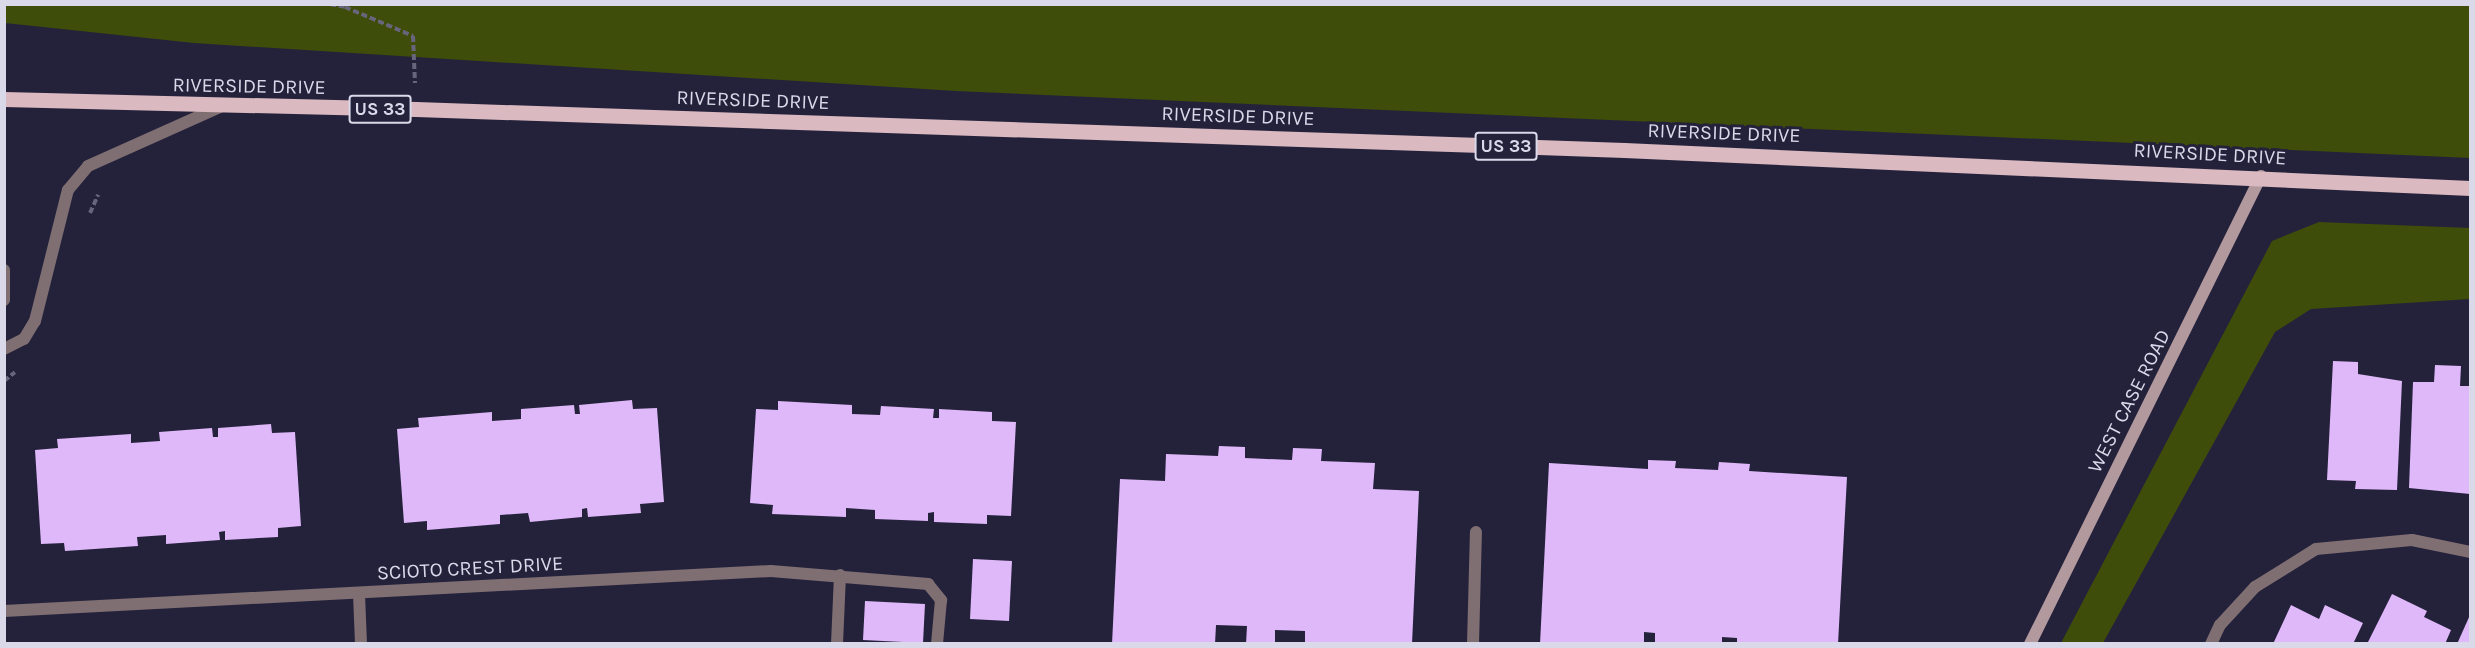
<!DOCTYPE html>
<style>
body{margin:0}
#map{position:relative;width:2475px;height:648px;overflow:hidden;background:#24223b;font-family:Karla,sans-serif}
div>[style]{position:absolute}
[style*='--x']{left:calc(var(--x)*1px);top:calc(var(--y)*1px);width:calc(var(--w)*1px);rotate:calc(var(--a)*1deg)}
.green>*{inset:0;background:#3e4d0a}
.building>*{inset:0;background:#dfb8f9}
.path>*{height:4px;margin-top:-2px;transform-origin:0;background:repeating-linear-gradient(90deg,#67657b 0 6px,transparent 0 9px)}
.service>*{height:12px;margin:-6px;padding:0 6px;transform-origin:6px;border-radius:6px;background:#7f6f72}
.minor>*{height:12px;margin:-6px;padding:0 6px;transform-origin:6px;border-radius:6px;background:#7f6f72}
.secondary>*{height:12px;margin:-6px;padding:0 6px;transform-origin:6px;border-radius:6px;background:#b2999e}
.primary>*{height:15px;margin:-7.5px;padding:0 7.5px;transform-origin:7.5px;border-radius:7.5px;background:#dab9c0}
span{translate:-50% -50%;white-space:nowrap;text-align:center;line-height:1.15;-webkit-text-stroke:6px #24223b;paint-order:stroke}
.shield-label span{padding:2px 4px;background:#24223b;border:2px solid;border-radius:4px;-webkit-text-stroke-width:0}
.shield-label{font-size:18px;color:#dad9ea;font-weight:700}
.street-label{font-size:20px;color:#dad9ea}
.frame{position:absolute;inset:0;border:6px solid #dad9ea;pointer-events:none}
</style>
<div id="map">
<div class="green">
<i style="clip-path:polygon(5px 4px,2470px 5px,2470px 158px,956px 91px,194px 43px,5px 23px)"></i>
<i style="clip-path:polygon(2319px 222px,2470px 228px,2470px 299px,2311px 309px,2275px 332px,2103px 643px,2061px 643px,2272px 241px)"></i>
</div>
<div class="building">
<i style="clip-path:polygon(2333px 361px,2358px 362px,2358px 374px,2402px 381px,2397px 490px,2355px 489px,2356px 481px,2327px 480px)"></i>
<i style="clip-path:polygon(2435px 365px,2461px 366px,2460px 386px,2470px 386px,2470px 494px,2409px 488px,2413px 382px,2434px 382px)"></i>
<i style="clip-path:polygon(632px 400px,633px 409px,657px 408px,664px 502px,640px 504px,641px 513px,588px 517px,587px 508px,582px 509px,582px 517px,530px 522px,528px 513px,500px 515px,500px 524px,427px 530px,427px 521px,404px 523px,397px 429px,419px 427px,418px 418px,492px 412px,492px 421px,521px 419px,521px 409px,574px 405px,575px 414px,580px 414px,579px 405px)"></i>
<i style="clip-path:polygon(778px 401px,852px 405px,852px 414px,880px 415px,881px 406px,934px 409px,933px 418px,939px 418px,939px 409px,992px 412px,992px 421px,1016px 422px,1011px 516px,987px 515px,987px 524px,934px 522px,934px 512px,928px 513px,928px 521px,875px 519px,875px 510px,846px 508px,846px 517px,772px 514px,773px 505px,750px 503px,756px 409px,778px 410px)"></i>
<i style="clip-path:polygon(271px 424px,272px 433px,295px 432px,301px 526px,278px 528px,278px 537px,225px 540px,225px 531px,219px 532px,220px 540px,166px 544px,166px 535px,137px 537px,138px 546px,65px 551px,64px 543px,41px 544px,35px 450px,58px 448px,57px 439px,131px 434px,131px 443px,160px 441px,159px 432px,212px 428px,213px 437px,218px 437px,218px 428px)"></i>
<i style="clip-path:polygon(1219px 446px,1245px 447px,1245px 458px,1292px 460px,1293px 448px,1322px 449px,1321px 461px,1375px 463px,1373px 489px,1419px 491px,1412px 644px,1305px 644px,1305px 631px,1275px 630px,1275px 644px,1246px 644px,1247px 626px,1216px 625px,1215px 644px,1112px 644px,1120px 479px,1165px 481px,1166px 454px,1218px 456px)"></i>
<i style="clip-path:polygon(1648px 460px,1676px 461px,1675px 468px,1718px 470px,1719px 462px,1750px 464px,1749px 471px,1847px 477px,1838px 644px,1737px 644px,1737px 638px,1722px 637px,1722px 644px,1655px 644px,1655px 633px,1644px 632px,1644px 644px,1540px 644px,1549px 463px,1648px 469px)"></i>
<i style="clip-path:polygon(973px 559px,1012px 561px,1009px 621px,970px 619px)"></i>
<i style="clip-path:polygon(2392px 594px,2427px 611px,2424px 617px,2451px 630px,2445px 644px,2367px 644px)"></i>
<i style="clip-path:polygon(865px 601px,925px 604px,923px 643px,863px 640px)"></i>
<i style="clip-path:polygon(2291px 605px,2319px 619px,2325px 605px,2363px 623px,2353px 644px,2273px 644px)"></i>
<i style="clip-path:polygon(2470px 615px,2470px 644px,2457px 644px)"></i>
</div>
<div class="path">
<i style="--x:330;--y:4;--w:15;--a:11"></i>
<i style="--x:345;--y:7;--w:74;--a:23.1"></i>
<i style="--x:413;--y:36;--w:47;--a:87.6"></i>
<i style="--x:90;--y:213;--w:20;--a:-66"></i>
<i style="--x:4;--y:381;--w:14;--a:-39"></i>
</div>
<div class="service">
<i style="--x:837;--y:644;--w:69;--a:-87.5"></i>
<i style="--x:1473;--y:644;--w:112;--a:-88.5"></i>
</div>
<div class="minor">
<i style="--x:4;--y:270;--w:30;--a:90"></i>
<i style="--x:4;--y:349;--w:22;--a:-27"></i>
<i style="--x:24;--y:339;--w:21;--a:-59"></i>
<i style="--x:35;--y:321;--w:135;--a:-75.9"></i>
<i style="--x:68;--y:190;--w:31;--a:-50"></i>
<i style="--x:88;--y:166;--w:145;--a:-24.1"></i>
<i style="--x:359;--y:594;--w:50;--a:87.7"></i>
<i style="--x:4;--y:611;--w:768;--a:-2.99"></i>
<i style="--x:771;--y:571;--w:158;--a:4.7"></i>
<i style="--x:928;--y:584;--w:21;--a:51"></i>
<i style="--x:941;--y:600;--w:44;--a:95.2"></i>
<i style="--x:2211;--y:644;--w:21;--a:-65"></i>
<i style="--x:2220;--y:625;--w:52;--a:-47.4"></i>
<i style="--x:2255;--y:587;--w:72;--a:-31.9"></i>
<i style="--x:2316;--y:549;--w:96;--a:-5.4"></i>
<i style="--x:2412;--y:540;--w:59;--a:11.7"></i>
</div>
<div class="secondary">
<i style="--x:2030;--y:644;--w:522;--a:-63.73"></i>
</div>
<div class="primary">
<i style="--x:4;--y:99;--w:412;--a:1.4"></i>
<i style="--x:416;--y:109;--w:1209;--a:1.94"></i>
<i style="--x:1624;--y:150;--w:847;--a:2.57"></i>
</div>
<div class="shield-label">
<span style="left:380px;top:109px">US 33</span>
<span style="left:1506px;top:146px">US 33</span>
</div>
<div class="street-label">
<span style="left:249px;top:86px;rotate:1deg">RIVERSIDE DRIVE</span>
<span style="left:753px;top:100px;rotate:2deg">RIVERSIDE DRIVE</span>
<span style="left:1238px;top:116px;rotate:2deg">RIVERSIDE DRIVE</span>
<span style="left:1724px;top:133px;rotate:2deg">RIVERSIDE DRIVE</span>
<span style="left:2210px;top:154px;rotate:3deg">RIVERSIDE DRIVE</span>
<span style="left:2129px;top:401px;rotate:-63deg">WEST CASE ROAD</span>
<span style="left:470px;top:568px;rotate:-3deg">SCIOTO CREST DRIVE</span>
</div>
<div class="frame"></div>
</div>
